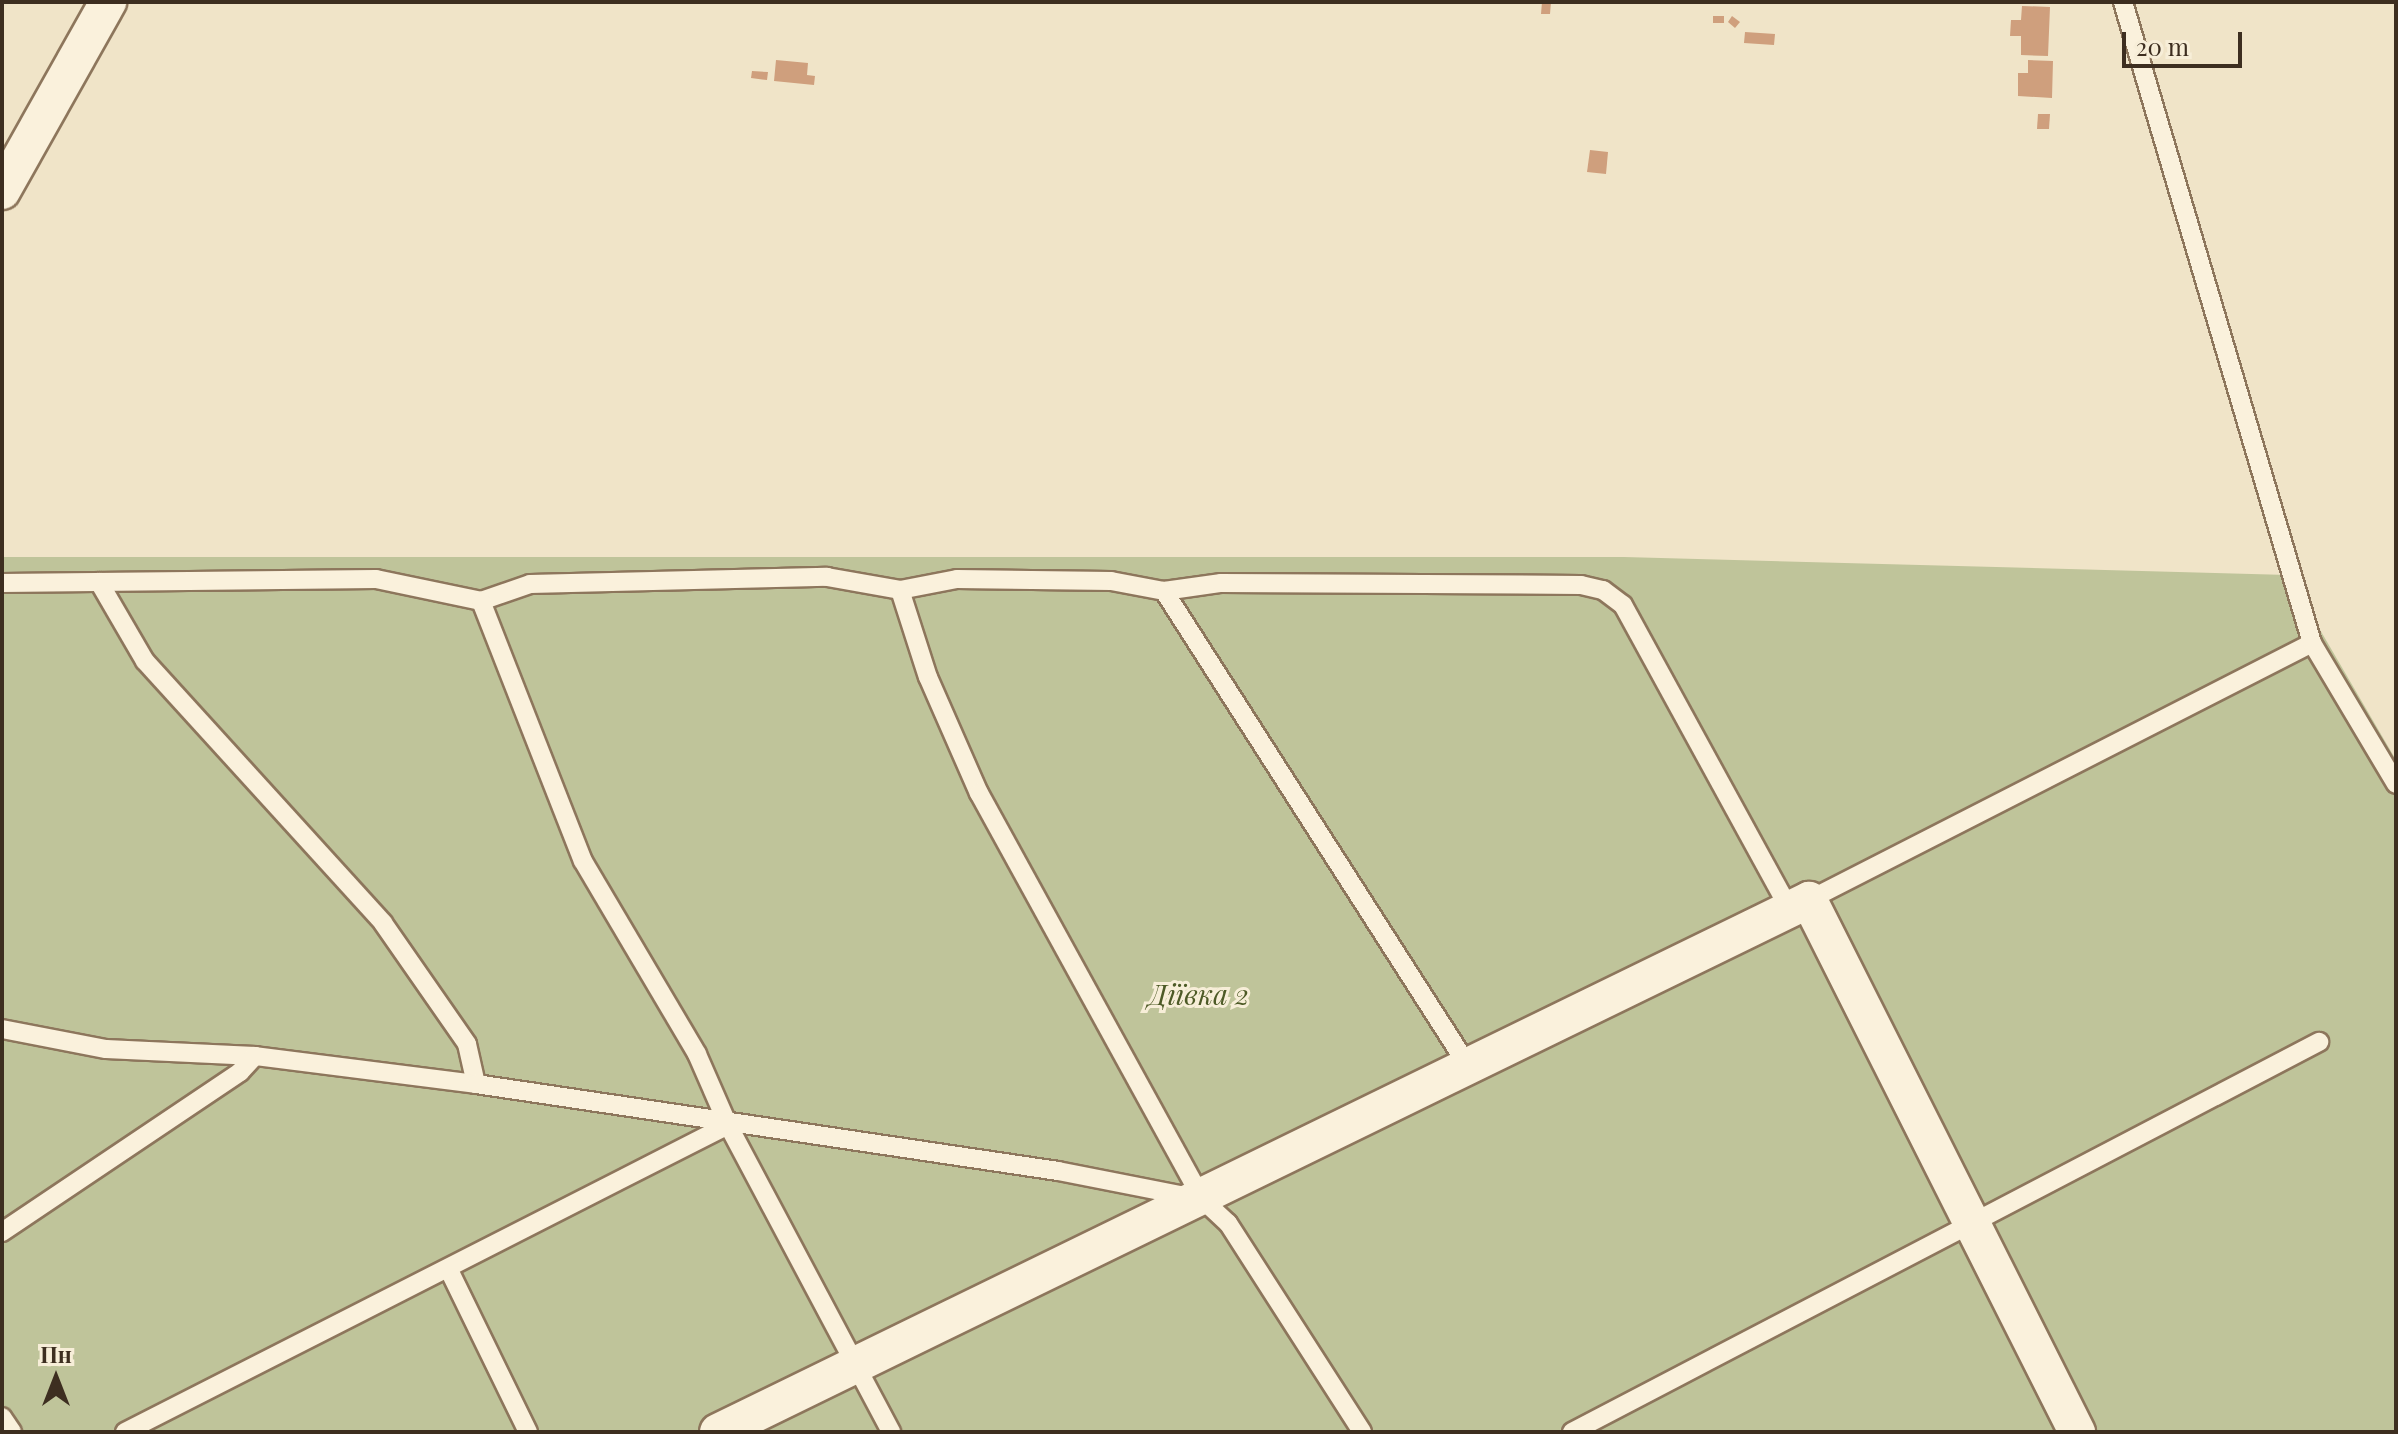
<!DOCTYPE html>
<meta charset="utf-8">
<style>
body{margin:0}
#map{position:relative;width:2398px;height:1434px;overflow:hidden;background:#f0e4c8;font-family:"Playfair Display",serif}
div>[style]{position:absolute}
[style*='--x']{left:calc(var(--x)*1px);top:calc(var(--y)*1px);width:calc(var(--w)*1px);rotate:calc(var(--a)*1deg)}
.cemetery>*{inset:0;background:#bfc49a}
.building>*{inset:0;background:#cf9f7d}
.roads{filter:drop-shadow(2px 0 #8d765c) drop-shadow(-2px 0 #8d765c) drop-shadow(0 2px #8d765c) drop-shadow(0 -2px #8d765c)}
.lane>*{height:18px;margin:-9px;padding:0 9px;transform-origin:9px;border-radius:9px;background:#faf1dc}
.street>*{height:36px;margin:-18px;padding:0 18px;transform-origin:18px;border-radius:18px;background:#faf1dc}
span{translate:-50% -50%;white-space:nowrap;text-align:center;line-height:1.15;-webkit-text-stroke:6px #f7eed8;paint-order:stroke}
.park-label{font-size:28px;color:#4d5a26;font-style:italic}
.frame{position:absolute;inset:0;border:4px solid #3d2e20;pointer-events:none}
.north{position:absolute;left:16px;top:1338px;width:80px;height:80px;-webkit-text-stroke:6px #f7eed8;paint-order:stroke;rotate:0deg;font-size:22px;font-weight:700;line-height:32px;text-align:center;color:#3d2e20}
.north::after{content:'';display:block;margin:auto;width:28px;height:36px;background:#3d2e20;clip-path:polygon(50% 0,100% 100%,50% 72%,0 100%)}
.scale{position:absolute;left:2122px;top:32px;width:120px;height:36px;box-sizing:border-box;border:4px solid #3d2e20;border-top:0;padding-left:10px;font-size:24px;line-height:28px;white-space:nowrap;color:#3d2e20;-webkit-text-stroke:6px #f7eed8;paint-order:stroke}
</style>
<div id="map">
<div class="cemetery">
<i style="clip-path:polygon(2px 557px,1624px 557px,2288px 575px,2396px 760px,2396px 1432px,2px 1432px)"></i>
</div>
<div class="building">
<i style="clip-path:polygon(1542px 2px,1551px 2px,1550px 14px,1541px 14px)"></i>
<i style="clip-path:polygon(2022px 6px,2050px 7px,2048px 56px,2021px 55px,2021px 36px,2010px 36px,2011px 20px,2021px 20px)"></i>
<i style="clip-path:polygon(1713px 16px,1724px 16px,1724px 23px,1713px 23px)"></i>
<i style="clip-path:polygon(1732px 16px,1740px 22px,1735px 28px,1728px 22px)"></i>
<i style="clip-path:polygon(1745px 32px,1775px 34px,1774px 45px,1744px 43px)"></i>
<i style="clip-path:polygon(776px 60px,808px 63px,807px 75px,815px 76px,814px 85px,774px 81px)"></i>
<i style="clip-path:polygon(2028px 60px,2053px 61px,2052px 98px,2018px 96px,2018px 73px,2028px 73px)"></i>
<i style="clip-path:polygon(752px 71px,768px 72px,767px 80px,751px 78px)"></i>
<i style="clip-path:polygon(2038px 114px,2050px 114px,2049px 129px,2037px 129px)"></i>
<i style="clip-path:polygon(1590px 150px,1608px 152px,1606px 174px,1587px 172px)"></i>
</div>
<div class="roads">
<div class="lane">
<i style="--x:2123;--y:2;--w:668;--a:73.57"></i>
<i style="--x:99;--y:582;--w:91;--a:59.8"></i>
<i style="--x:145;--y:661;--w:354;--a:47.7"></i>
<i style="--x:383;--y:923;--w:147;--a:55.2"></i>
<i style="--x:467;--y:1044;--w:41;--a:77.3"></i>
<i style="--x:2;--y:583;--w:374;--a:-0.6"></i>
<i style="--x:376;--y:579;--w:107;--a:11.8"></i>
<i style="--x:481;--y:601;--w:52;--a:-19.1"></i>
<i style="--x:530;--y:584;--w:297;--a:-1.4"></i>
<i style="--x:827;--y:577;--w:74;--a:10.1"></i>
<i style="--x:900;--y:590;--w:58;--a:-10.9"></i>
<i style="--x:957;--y:579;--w:154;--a:0.7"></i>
<i style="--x:1111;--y:581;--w:54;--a:10.7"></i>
<i style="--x:1164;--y:591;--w:58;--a:-8"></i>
<i style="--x:1221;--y:583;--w:360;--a:0.3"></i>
<i style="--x:1581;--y:585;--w:23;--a:13"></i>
<i style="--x:1603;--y:590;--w:25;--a:37"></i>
<i style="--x:1623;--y:605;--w:348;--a:61.3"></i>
<i style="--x:900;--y:590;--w:91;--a:72.2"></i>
<i style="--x:928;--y:677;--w:127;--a:66.3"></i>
<i style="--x:979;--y:793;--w:465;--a:61.2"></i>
<i style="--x:1203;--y:1200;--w:34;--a:43"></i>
<i style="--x:1228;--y:1223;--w:248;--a:57.3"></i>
<i style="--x:1164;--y:591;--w:568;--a:57.37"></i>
<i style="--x:481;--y:601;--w:279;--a:68.6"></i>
<i style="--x:583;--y:861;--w:224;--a:59.4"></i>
<i style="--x:697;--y:1054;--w:77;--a:66.4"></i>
<i style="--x:728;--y:1125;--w:348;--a:62"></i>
<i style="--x:1809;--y:900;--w:565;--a:-27.06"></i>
<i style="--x:2312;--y:643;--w:164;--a:59.2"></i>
<i style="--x:2;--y:1029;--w:106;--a:10.9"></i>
<i style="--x:106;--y:1049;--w:149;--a:2.7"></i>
<i style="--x:255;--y:1056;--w:223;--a:7.2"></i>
<i style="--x:476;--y:1084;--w:588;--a:8.5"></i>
<i style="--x:1058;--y:1171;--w:135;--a:11.1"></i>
<i style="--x:2;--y:1232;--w:287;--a:-33.9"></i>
<i style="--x:240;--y:1072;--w:22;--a:-47"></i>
<i style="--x:449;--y:1270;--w:180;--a:64"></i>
<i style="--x:2;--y:1417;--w:18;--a:56"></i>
<i style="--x:125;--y:1432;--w:677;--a:-26.98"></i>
<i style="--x:1572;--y:1432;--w:843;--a:-27.57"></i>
</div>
<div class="street">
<i style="--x:2;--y:191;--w:217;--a:-60.7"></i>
<i style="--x:718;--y:1432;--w:1214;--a:-26"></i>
<i style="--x:1809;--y:900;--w:596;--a:63.26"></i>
</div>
</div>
<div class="park-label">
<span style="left:1199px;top:994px">Діївка 2</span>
</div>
<div class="frame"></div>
<div class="north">Пн</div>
<div class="scale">20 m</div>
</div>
